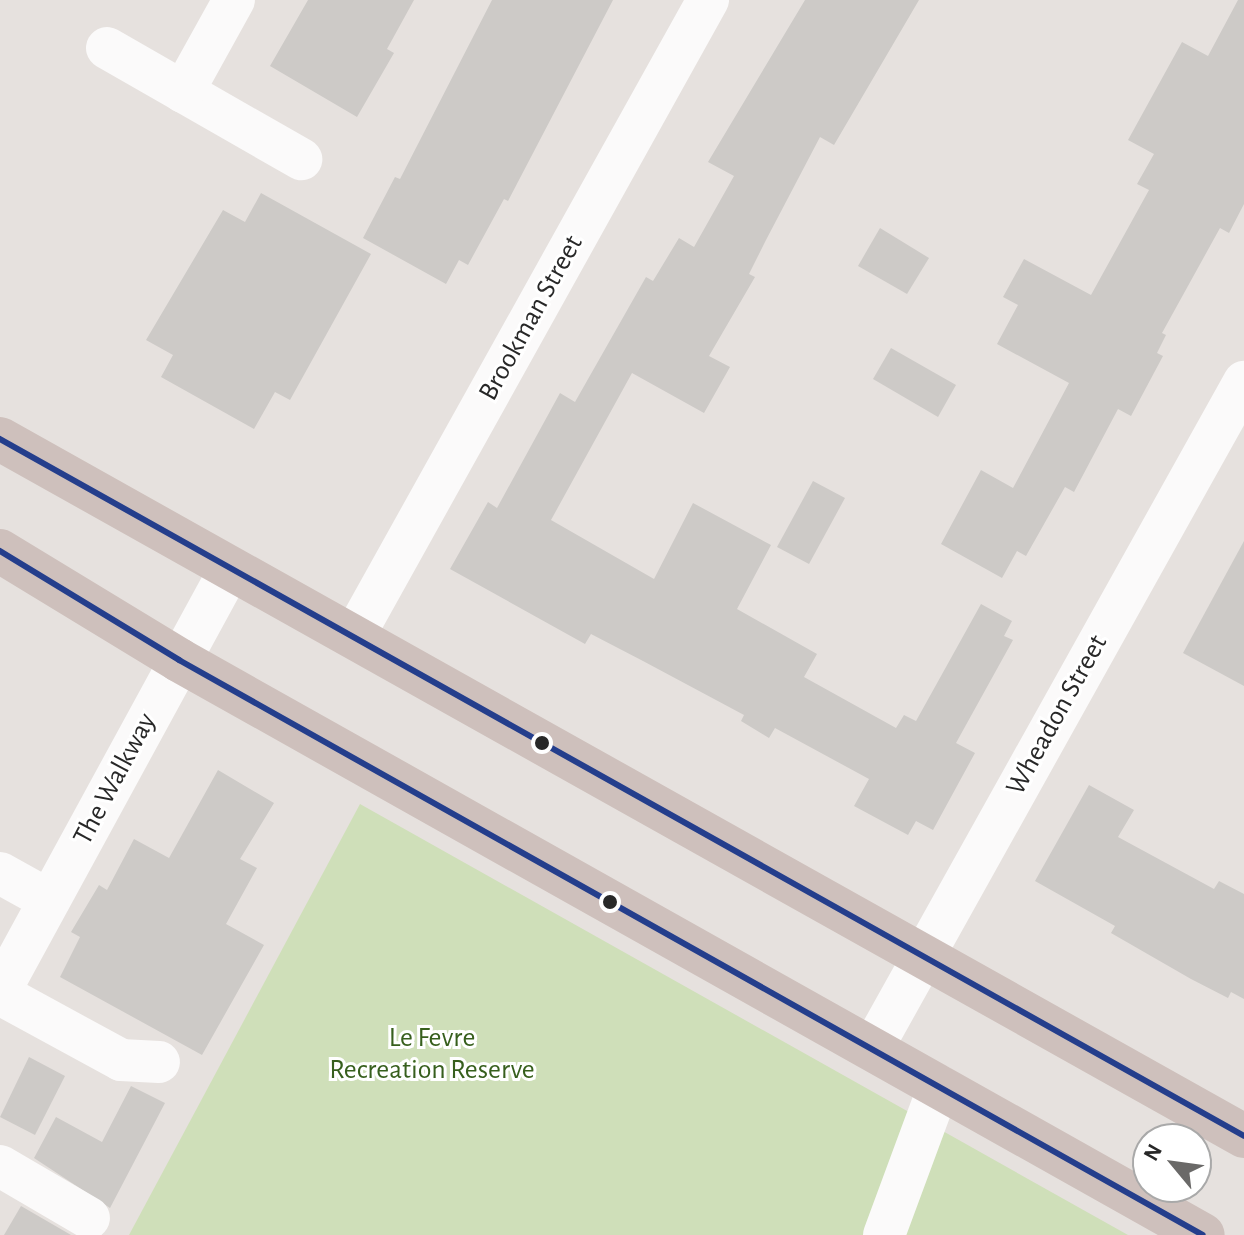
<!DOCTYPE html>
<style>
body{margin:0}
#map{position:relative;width:1244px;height:1235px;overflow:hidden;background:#e6e1de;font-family:"Alegreya Sans",sans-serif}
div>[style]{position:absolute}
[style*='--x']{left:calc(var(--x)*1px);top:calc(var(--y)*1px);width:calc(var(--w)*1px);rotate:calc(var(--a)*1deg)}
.green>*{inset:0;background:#cfdfb9}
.building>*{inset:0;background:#cdcac7}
.minor>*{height:42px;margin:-21px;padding:0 21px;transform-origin:21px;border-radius:21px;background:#fbfafa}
.highway>*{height:44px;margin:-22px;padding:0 22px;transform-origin:22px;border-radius:22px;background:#cec0bc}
.bus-1>*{height:6px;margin:-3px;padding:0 3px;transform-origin:3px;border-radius:3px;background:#243e8c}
.dots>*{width:22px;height:22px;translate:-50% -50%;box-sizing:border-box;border:4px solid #fff;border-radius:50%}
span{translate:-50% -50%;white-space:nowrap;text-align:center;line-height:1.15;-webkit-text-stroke:6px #fff;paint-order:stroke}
.street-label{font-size:28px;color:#282828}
.park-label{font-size:28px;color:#375f1d}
.north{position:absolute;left:1132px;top:1123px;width:80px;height:80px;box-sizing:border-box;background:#fff;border:2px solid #a9a9a9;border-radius:50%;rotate:299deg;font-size:22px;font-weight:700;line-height:32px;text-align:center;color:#282828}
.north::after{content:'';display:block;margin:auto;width:28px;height:36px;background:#6a6968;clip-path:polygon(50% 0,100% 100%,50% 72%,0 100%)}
</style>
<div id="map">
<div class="green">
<i style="clip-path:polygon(360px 804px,1128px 1235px,129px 1235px)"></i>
</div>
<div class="building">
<i style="clip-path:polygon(308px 0,414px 0,387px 49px,394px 53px,357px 117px,270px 66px)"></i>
<i style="clip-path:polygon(492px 0,613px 0,508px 201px,504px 199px,468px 265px,459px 260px,446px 284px,363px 238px,395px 177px,400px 179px)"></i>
<i style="clip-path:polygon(805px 0,919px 0,834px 145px,820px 137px,766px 240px,749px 274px,755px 277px,709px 356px,730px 367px,704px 413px,632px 373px,551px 520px,654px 579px,693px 503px,771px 545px,737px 609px,817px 654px,804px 677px,896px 728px,904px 715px,916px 721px,981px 604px,1012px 621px,1004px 636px,1013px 640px,956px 743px,975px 753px,933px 830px,916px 821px,908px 835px,854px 806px,869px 779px,775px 728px,769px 738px,741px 721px,744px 715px,643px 661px,591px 634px,585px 644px,450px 569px,488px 502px,497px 508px,560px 393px,575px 402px,646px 277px,653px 281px,679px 238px,694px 247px,734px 176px,708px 162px)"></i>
<i style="clip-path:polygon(1238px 0,1244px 0,1244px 204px,1229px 233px,1220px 228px,1162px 333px,1166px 335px,1157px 353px,1163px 356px,1131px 416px,1118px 409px,1074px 492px,1065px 487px,1026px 556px,1017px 551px,1002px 578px,941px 544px,981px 470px,1013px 488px,1069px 383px,997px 344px,1018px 305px,1003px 297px,1024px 259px,1091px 295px,1149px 190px,1137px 184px,1154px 154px,1128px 140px,1182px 42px,1208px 56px)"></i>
<i style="clip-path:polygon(261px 193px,371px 254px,290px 400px,275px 392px,254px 429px,161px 377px,173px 355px,146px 340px,223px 210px,245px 222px)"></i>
<i style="clip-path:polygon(880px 228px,929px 258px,907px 294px,858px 266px)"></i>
<i style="clip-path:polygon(891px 348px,956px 385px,938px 417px,873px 379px)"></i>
<i style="clip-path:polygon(813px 481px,845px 498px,809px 564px,777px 547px)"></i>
<i style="clip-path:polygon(1244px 541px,1244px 686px,1183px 653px)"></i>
<i style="clip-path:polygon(218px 770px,274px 803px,240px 859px,257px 868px,226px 924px,264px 945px,202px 1055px,60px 977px,80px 937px,71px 932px,99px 885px,107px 890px,134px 839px,169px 858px)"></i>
<i style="clip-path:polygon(1089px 785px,1134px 810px,1118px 837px,1214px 889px,1219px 881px,1244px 894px,1244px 999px,1231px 992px,1228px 998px,1191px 979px,1111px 933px,1115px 926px,1035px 881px)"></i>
<i style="clip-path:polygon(29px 1057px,65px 1076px,35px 1135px,0 1117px)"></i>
<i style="clip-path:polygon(131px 1086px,165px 1103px,110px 1208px,34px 1158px,56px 1117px,102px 1142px)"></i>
<i style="clip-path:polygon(21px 1206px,71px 1235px,4px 1235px)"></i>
</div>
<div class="minor">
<i style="--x:107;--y:48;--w:224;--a:29.8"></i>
<i style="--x:183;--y:92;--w:105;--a:-61"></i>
<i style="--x:354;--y:636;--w:728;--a:-60.9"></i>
<i style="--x:0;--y:873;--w:56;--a:28.9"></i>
<i style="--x:0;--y:991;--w:481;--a:-61.4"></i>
<i style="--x:0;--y:994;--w:138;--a:28.6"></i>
<i style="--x:121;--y:1060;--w:38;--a:3"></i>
<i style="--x:872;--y:1049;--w:764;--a:-60.85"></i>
<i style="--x:0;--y:1166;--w:103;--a:30.3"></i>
<i style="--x:884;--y:1235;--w:159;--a:-69.7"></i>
</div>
<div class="highway">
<i style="--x:0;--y:439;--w:1426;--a:29.26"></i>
<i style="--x:0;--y:551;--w:210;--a:31.3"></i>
<i style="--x:179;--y:660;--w:1174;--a:29.32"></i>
</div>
<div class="bus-1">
<i style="--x:0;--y:439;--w:1426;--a:29.26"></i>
<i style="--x:0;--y:551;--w:210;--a:31.3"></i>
<i style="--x:179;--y:660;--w:1174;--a:29.32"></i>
</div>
<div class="dots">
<i style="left:542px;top:743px;background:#282828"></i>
<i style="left:610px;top:902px;background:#282828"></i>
</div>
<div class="street-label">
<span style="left:531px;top:318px;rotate:-61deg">Brookman Street</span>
<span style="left:1057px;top:715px;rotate:-61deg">Wheadon Street</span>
<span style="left:115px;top:779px;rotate:-62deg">The Walkway</span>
</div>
<div class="park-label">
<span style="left:432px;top:1054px">Le Fevre<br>Recreation Reserve</span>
</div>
<div class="north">N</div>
</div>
